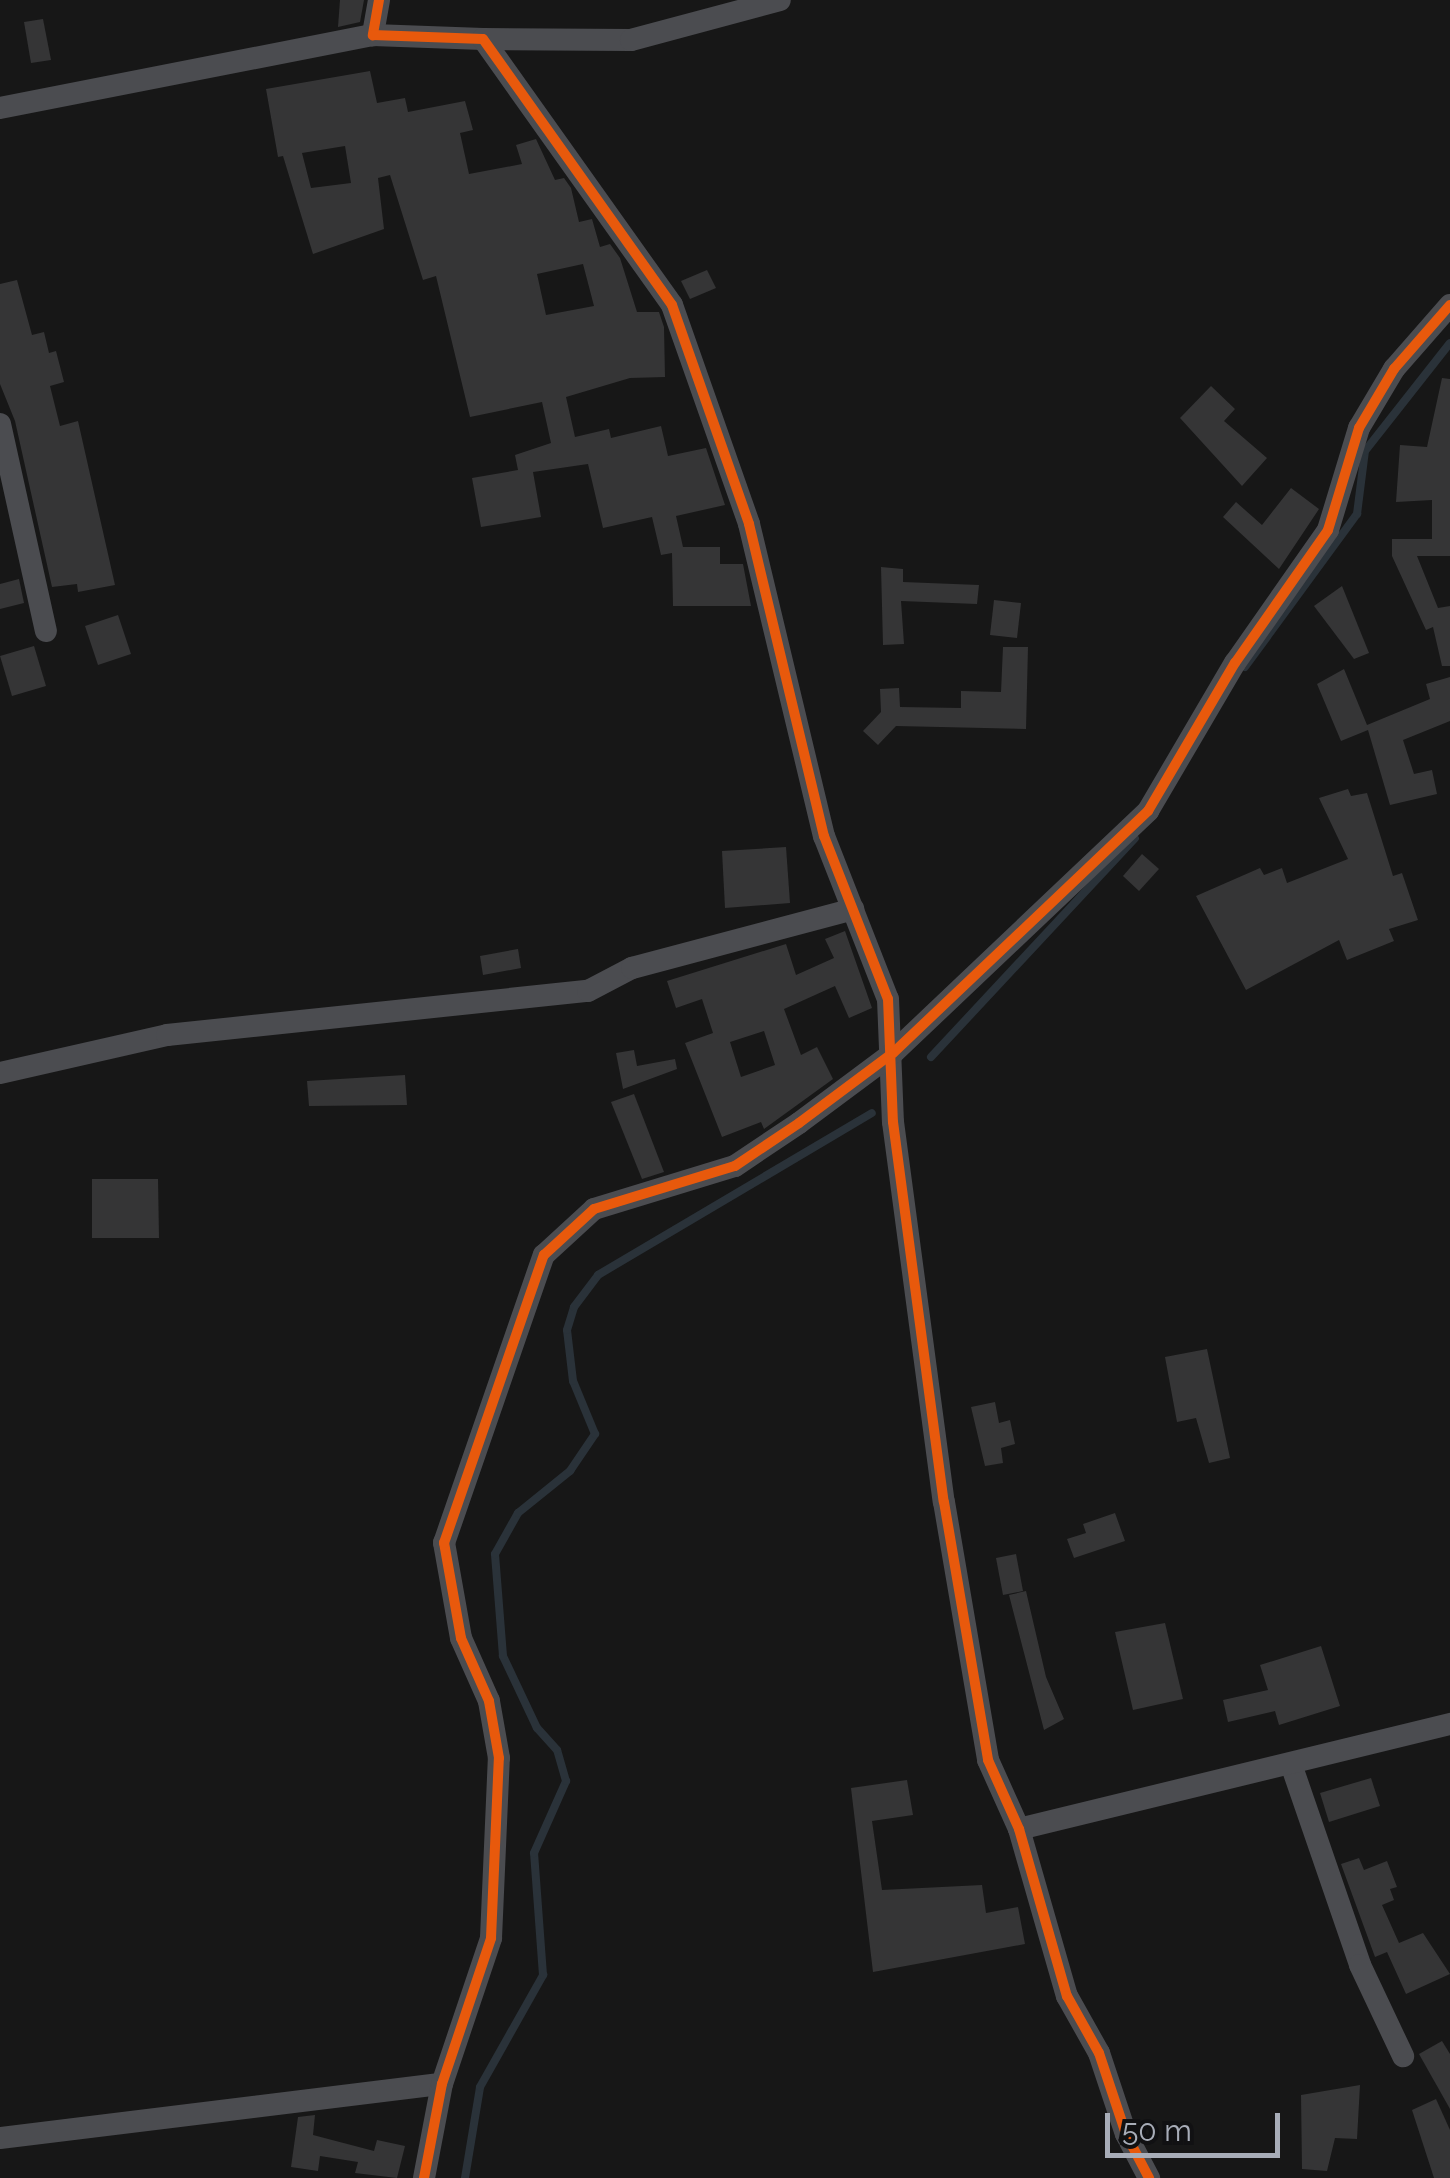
<!DOCTYPE html>
<style>
body{margin:0}
#map{position:relative;width:1450px;height:2178px;overflow:hidden;background:#171717;font-family:Raleway,sans-serif}
div>[style]{position:absolute}
[style*='--x']{left:calc(var(--x)*1px);top:calc(var(--y)*1px);width:calc(var(--w)*1px);rotate:calc(var(--a)*1deg)}
.stream>*{height:8px;margin:-4px;padding:0 4px;transform-origin:4px;border-radius:4px;background:#2a3239}
.building>*{inset:0;background:#353536}
.minor>*{height:22px;margin:-11px;padding:0 11px;transform-origin:11px;border-radius:11px;background:#4b4c50}
.cycleway>*{height:10px;margin:-5px;padding:0 5px;transform-origin:5px;border-radius:5px;background:#e8590c}
span{translate:-50% -50%;white-space:nowrap;text-align:center;line-height:1.15;-webkit-text-stroke:8px #111113;paint-order:stroke}
.scale{position:absolute;left:1105px;top:2113px;width:175px;height:45px;box-sizing:border-box;border:5px solid #a8adb8;border-top:0;padding-left:12px;font-size:30px;line-height:35px;white-space:nowrap;color:#a8adb8;-webkit-text-stroke:8px #111113;paint-order:stroke}
</style>
<div id="map">
<div class="stream">
<i style="--x:1245;--y:667;--w:190;--a:-53.8"></i>
<i style="--x:1357;--y:514;--w:64;--a:-82.8"></i>
<i style="--x:1365;--y:451;--w:137;--a:-51.8"></i>
<i style="--x:931;--y:1057;--w:299;--a:-47"></i>
<i style="--x:465;--y:2178;--w:92;--a:-80.6"></i>
<i style="--x:480;--y:2087;--w:129;--a:-60.6"></i>
<i style="--x:543;--y:1975;--w:122;--a:-94.2"></i>
<i style="--x:534;--y:1853;--w:79;--a:-66"></i>
<i style="--x:566;--y:1781;--w:32;--a:-106"></i>
<i style="--x:557;--y:1750;--w:30;--a:-132"></i>
<i style="--x:537;--y:1728;--w:80;--a:-115.3"></i>
<i style="--x:503;--y:1656;--w:102;--a:-94.5"></i>
<i style="--x:495;--y:1554;--w:47;--a:-60.7"></i>
<i style="--x:518;--y:1513;--w:67;--a:-38.9"></i>
<i style="--x:570;--y:1471;--w:45;--a:-56"></i>
<i style="--x:595;--y:1434;--w:57;--a:-112.5"></i>
<i style="--x:573;--y:1381;--w:51;--a:-96.7"></i>
<i style="--x:567;--y:1330;--w:24;--a:-73"></i>
<i style="--x:574;--y:1307;--w:40;--a:-53"></i>
<i style="--x:598;--y:1275;--w:318;--a:-30.6"></i>
</div>
<div class="building">
<i style="clip-path:polygon(340px 0,364px 0,360px 22px,338px 27px)"></i>
<i style="clip-path:polygon(43px 19px,51px 60px,31px 63px,24px 22px)"></i>
<i style="clip-path:polygon(evenodd,370px 71px,377px 103px,405px 98px,408px 112px,465px 101px,473px 130px,460px 133px,469px 174px,522px 164px,516px 145px,536px 139px,555px 180px,564px 178px,571px 188px,579px 222px,592px 219px,600px 247px,610px 244px,620px 258px,637px 312px,659px 312px,664px 327px,665px 377px,630px 378px,566px 397px,575px 437px,609px 429px,611px 438px,661px 426px,668px 456px,706px 448px,725px 505px,676px 516px,683px 547px,720px 547px,720px 564px,743px 564px,751px 606px,673px 606px,672px 553px,661px 555px,652px 517px,603px 528px,588px 464px,533px 472px,541px 517px,481px 527px,472px 478px,518px 470px,515px 455px,551px 443px,542px 402px,470px 417px,436px 276px,423px 280px,390px 175px,378px 178px,384px 229px,313px 254px,283px 156px,278px 157px,266px 89px,370px 71px,345px 146px,351px 183px,311px 188px,302px 153px,345px 146px,370px 71px,583px 264px,594px 306px,546px 315px,537px 274px,583px 264px)"></i>
<i style="clip-path:polygon(707px 270px,716px 288px,690px 299px,681px 281px)"></i>
<i style="clip-path:polygon(17px 280px,32px 335px,44px 332px,49px 353px,56px 351px,64px 382px,50px 386px,60px 426px,78px 421px,115px 585px,78px 592px,77px 584px,52px 587px,15px 421px,0 384px,0 284px)"></i>
<i style="clip-path:polygon(1442px 378px,1450px 379px,1450px 556px,1417px 556px,1438px 608px,1450px 606px,1450px 666px,1442px 666px,1433px 627px,1426px 630px,1392px 556px,1392px 539px,1432px 539px,1432px 500px,1396px 502px,1400px 445px,1427px 447px)"></i>
<i style="clip-path:polygon(1211px 386px,1235px 409px,1224px 421px,1267px 458px,1242px 486px,1180px 418px)"></i>
<i style="clip-path:polygon(1291px 488px,1319px 509px,1279px 569px,1223px 517px,1236px 502px,1262px 525px)"></i>
<i style="clip-path:polygon(881px 567px,903px 569px,903px 582px,979px 585px,977px 604px,901px 601px,904px 644px,883px 645px)"></i>
<i style="clip-path:polygon(19px 579px,24px 603px,0 609px,0 584px)"></i>
<i style="clip-path:polygon(1342px 586px,1369px 653px,1354px 659px,1314px 606px)"></i>
<i style="clip-path:polygon(994px 600px,1021px 603px,1017px 638px,990px 635px)"></i>
<i style="clip-path:polygon(118px 615px,131px 654px,98px 665px,85px 626px)"></i>
<i style="clip-path:polygon(34px 646px,46px 686px,12px 696px,0 656px)"></i>
<i style="clip-path:polygon(1003px 647px,1028px 647px,1026px 729px,896px 726px,878px 745px,863px 731px,881px 712px,880px 689px,899px 688px,900px 707px,961px 708px,961px 691px,1001px 692px)"></i>
<i style="clip-path:polygon(1344px 669px,1367px 725px,1430px 699px,1426px 684px,1450px 677px,1450px 721px,1403px 740px,1414px 774px,1432px 770px,1437px 794px,1390px 805px,1368px 730px,1341px 741px,1317px 684px)"></i>
<i style="clip-path:polygon(1348px 789px,1351px 796px,1367px 793px,1393px 876px,1402px 873px,1418px 920px,1389px 929px,1394px 941px,1347px 960px,1339px 940px,1246px 990px,1196px 896px,1260px 868px,1264px 875px,1282px 868px,1287px 883px,1348px 859px,1319px 798px)"></i>
<i style="clip-path:polygon(786px 847px,790px 903px,725px 908px,722px 851px)"></i>
<i style="clip-path:polygon(1142px 854px,1159px 869px,1139px 891px,1123px 876px)"></i>
<i style="clip-path:polygon(evenodd,845px 931px,872px 1008px,849px 1018px,835px 986px,784px 1009px,801px 1055px,817px 1047px,833px 1079px,764px 1129px,761px 1122px,722px 1137px,685px 1043px,713px 1033px,702px 999px,676px 1008px,667px 981px,786px 944px,796px 975px,834px 958px,825px 939px,845px 931px,764px 1031px,775px 1065px,741px 1077px,730px 1042px,764px 1031px)"></i>
<i style="clip-path:polygon(518px 949px,521px 968px,483px 975px,480px 956px)"></i>
<i style="clip-path:polygon(634px 1050px,637px 1066px,675px 1059px,677px 1069px,623px 1089px,616px 1053px)"></i>
<i style="clip-path:polygon(405px 1075px,407px 1105px,309px 1106px,307px 1081px)"></i>
<i style="clip-path:polygon(634px 1094px,664px 1172px,642px 1179px,611px 1102px)"></i>
<i style="clip-path:polygon(92px 1179px,158px 1179px,159px 1238px,92px 1238px)"></i>
<i style="clip-path:polygon(1207px 1349px,1230px 1458px,1209px 1463px,1196px 1418px,1177px 1422px,1165px 1357px)"></i>
<i style="clip-path:polygon(995px 1402px,999px 1423px,1010px 1420px,1015px 1444px,1001px 1448px,1003px 1463px,985px 1466px,971px 1407px)"></i>
<i style="clip-path:polygon(1115px 1513px,1125px 1541px,1074px 1558px,1067px 1539px,1086px 1533px,1083px 1524px)"></i>
<i style="clip-path:polygon(1016px 1554px,1023px 1591px,1003px 1595px,996px 1558px)"></i>
<i style="clip-path:polygon(1026px 1591px,1046px 1677px,1064px 1719px,1044px 1730px,1009px 1595px)"></i>
<i style="clip-path:polygon(1165px 1623px,1183px 1699px,1133px 1710px,1115px 1632px)"></i>
<i style="clip-path:polygon(1321px 1646px,1340px 1706px,1279px 1725px,1275px 1711px,1228px 1722px,1223px 1700px,1268px 1690px,1260px 1665px)"></i>
<i style="clip-path:polygon(1371px 1778px,1380px 1806px,1329px 1822px,1320px 1793px)"></i>
<i style="clip-path:polygon(907px 1780px,913px 1815px,872px 1821px,882px 1890px,982px 1885px,986px 1913px,1018px 1907px,1025px 1944px,873px 1972px,851px 1788px)"></i>
<i style="clip-path:polygon(1359px 1858px,1364px 1870px,1387px 1861px,1397px 1887px,1390px 1889px,1394px 1900px,1382px 1905px,1399px 1943px,1423px 1933px,1450px 1974px,1406px 1994px,1387px 1952px,1375px 1957px,1341px 1864px)"></i>
<i style="clip-path:polygon(1442px 2041px,1450px 2054px,1450px 2109px,1419px 2054px)"></i>
<i style="clip-path:polygon(1360px 2085px,1357px 2139px,1335px 2138px,1327px 2171px,1302px 2169px,1301px 2095px)"></i>
<i style="clip-path:polygon(1436px 2099px,1450px 2130px,1450px 2178px,1434px 2178px,1412px 2110px)"></i>
<i style="clip-path:polygon(315px 2115px,313px 2135px,374px 2151px,377px 2140px,405px 2146px,397px 2178px,355px 2173px,358px 2162px,320px 2156px,318px 2171px,291px 2167px,298px 2117px)"></i>
</div>
<div class="minor">
<i style="--x:379;--y:0;--w:36;--a:100"></i>
<i style="--x:373;--y:35;--w:110;--a:2.1"></i>
<i style="--x:483;--y:39;--w:326;--a:54.6"></i>
<i style="--x:672;--y:305;--w:232;--a:70.6"></i>
<i style="--x:749;--y:524;--w:321;--a:76.5"></i>
<i style="--x:824;--y:836;--w:175;--a:68.6"></i>
<i style="--x:888;--y:999;--w:123;--a:87.7"></i>
<i style="--x:893;--y:1122;--w:383;--a:82.4"></i>
<i style="--x:944;--y:1502;--w:262;--a:80.3"></i>
<i style="--x:988;--y:1760;--w:76;--a:65.8"></i>
<i style="--x:1019;--y:1829;--w:174;--a:74"></i>
<i style="--x:1067;--y:1996;--w:65;--a:60.7"></i>
<i style="--x:1099;--y:2053;--w:85;--a:71.6"></i>
<i style="--x:1126;--y:2134;--w:50;--a:62.4"></i>
<i style="--x:483;--y:39;--w:148;--a:0.4"></i>
<i style="--x:631;--y:40;--w:154;--a:-15"></i>
<i style="--x:0;--y:108;--w:380;--a:-11.1"></i>
<i style="--x:0;--y:424;--w:212;--a:77.5"></i>
<i style="--x:0;--y:1073;--w:171;--a:-12.8"></i>
<i style="--x:167;--y:1035;--w:423;--a:-6"></i>
<i style="--x:588;--y:991;--w:50;--a:-27.6"></i>
<i style="--x:632;--y:968;--w:229;--a:-14.9"></i>
<i style="--x:1292;--y:1767;--w:209;--a:71"></i>
<i style="--x:1360;--y:1965;--w:101;--a:64.7"></i>
<i style="--x:1019;--y:1829;--w:444;--a:-13.7"></i>
<i style="--x:0;--y:2138;--w:445;--a:-7"></i>
<i style="--x:424;--y:2178;--w:96;--a:-79.2"></i>
<i style="--x:442;--y:2084;--w:154;--a:-71.4"></i>
<i style="--x:491;--y:1938;--w:180;--a:-87.5"></i>
<i style="--x:499;--y:1758;--w:58;--a:-100"></i>
<i style="--x:489;--y:1701;--w:69;--a:-114"></i>
<i style="--x:461;--y:1638;--w:97;--a:-100.1"></i>
<i style="--x:444;--y:1543;--w:305;--a:-70.9"></i>
<i style="--x:544;--y:1255;--w:68;--a:-42.6"></i>
<i style="--x:594;--y:1209;--w:147;--a:-17"></i>
<i style="--x:735;--y:1166;--w:77;--a:-33.9"></i>
<i style="--x:799;--y:1123;--w:117;--a:-36.7"></i>
<i style="--x:893;--y:1053;--w:352;--a:-43.5"></i>
<i style="--x:1148;--y:811;--w:172;--a:-59.6"></i>
<i style="--x:1235;--y:663;--w:162;--a:-55"></i>
<i style="--x:1328;--y:530;--w:107;--a:-73.1"></i>
<i style="--x:1359;--y:428;--w:69;--a:-59.3"></i>
<i style="--x:1394;--y:369;--w:85;--a:-48.8"></i>
</div>
<div class="cycleway">
<i style="--x:379;--y:0;--w:36;--a:100"></i>
<i style="--x:373;--y:35;--w:110;--a:2.1"></i>
<i style="--x:483;--y:39;--w:326;--a:54.6"></i>
<i style="--x:672;--y:305;--w:232;--a:70.6"></i>
<i style="--x:749;--y:524;--w:321;--a:76.5"></i>
<i style="--x:824;--y:836;--w:175;--a:68.6"></i>
<i style="--x:888;--y:999;--w:123;--a:87.7"></i>
<i style="--x:893;--y:1122;--w:383;--a:82.4"></i>
<i style="--x:944;--y:1502;--w:262;--a:80.3"></i>
<i style="--x:988;--y:1760;--w:76;--a:65.8"></i>
<i style="--x:1019;--y:1829;--w:174;--a:74"></i>
<i style="--x:1067;--y:1996;--w:65;--a:60.7"></i>
<i style="--x:1099;--y:2053;--w:85;--a:71.6"></i>
<i style="--x:1126;--y:2134;--w:50;--a:62.4"></i>
<i style="--x:424;--y:2178;--w:96;--a:-79.2"></i>
<i style="--x:442;--y:2084;--w:154;--a:-71.4"></i>
<i style="--x:491;--y:1938;--w:180;--a:-87.5"></i>
<i style="--x:499;--y:1758;--w:58;--a:-100"></i>
<i style="--x:489;--y:1701;--w:69;--a:-114"></i>
<i style="--x:461;--y:1638;--w:97;--a:-100.1"></i>
<i style="--x:444;--y:1543;--w:305;--a:-70.9"></i>
<i style="--x:544;--y:1255;--w:68;--a:-42.6"></i>
<i style="--x:594;--y:1209;--w:147;--a:-17"></i>
<i style="--x:735;--y:1166;--w:77;--a:-33.9"></i>
<i style="--x:799;--y:1123;--w:117;--a:-36.7"></i>
<i style="--x:893;--y:1053;--w:352;--a:-43.5"></i>
<i style="--x:1148;--y:811;--w:172;--a:-59.6"></i>
<i style="--x:1235;--y:663;--w:162;--a:-55"></i>
<i style="--x:1328;--y:530;--w:107;--a:-73.1"></i>
<i style="--x:1359;--y:428;--w:69;--a:-59.3"></i>
<i style="--x:1394;--y:369;--w:85;--a:-48.8"></i>
</div>
<div class="scale">50 m</div>
</div>
